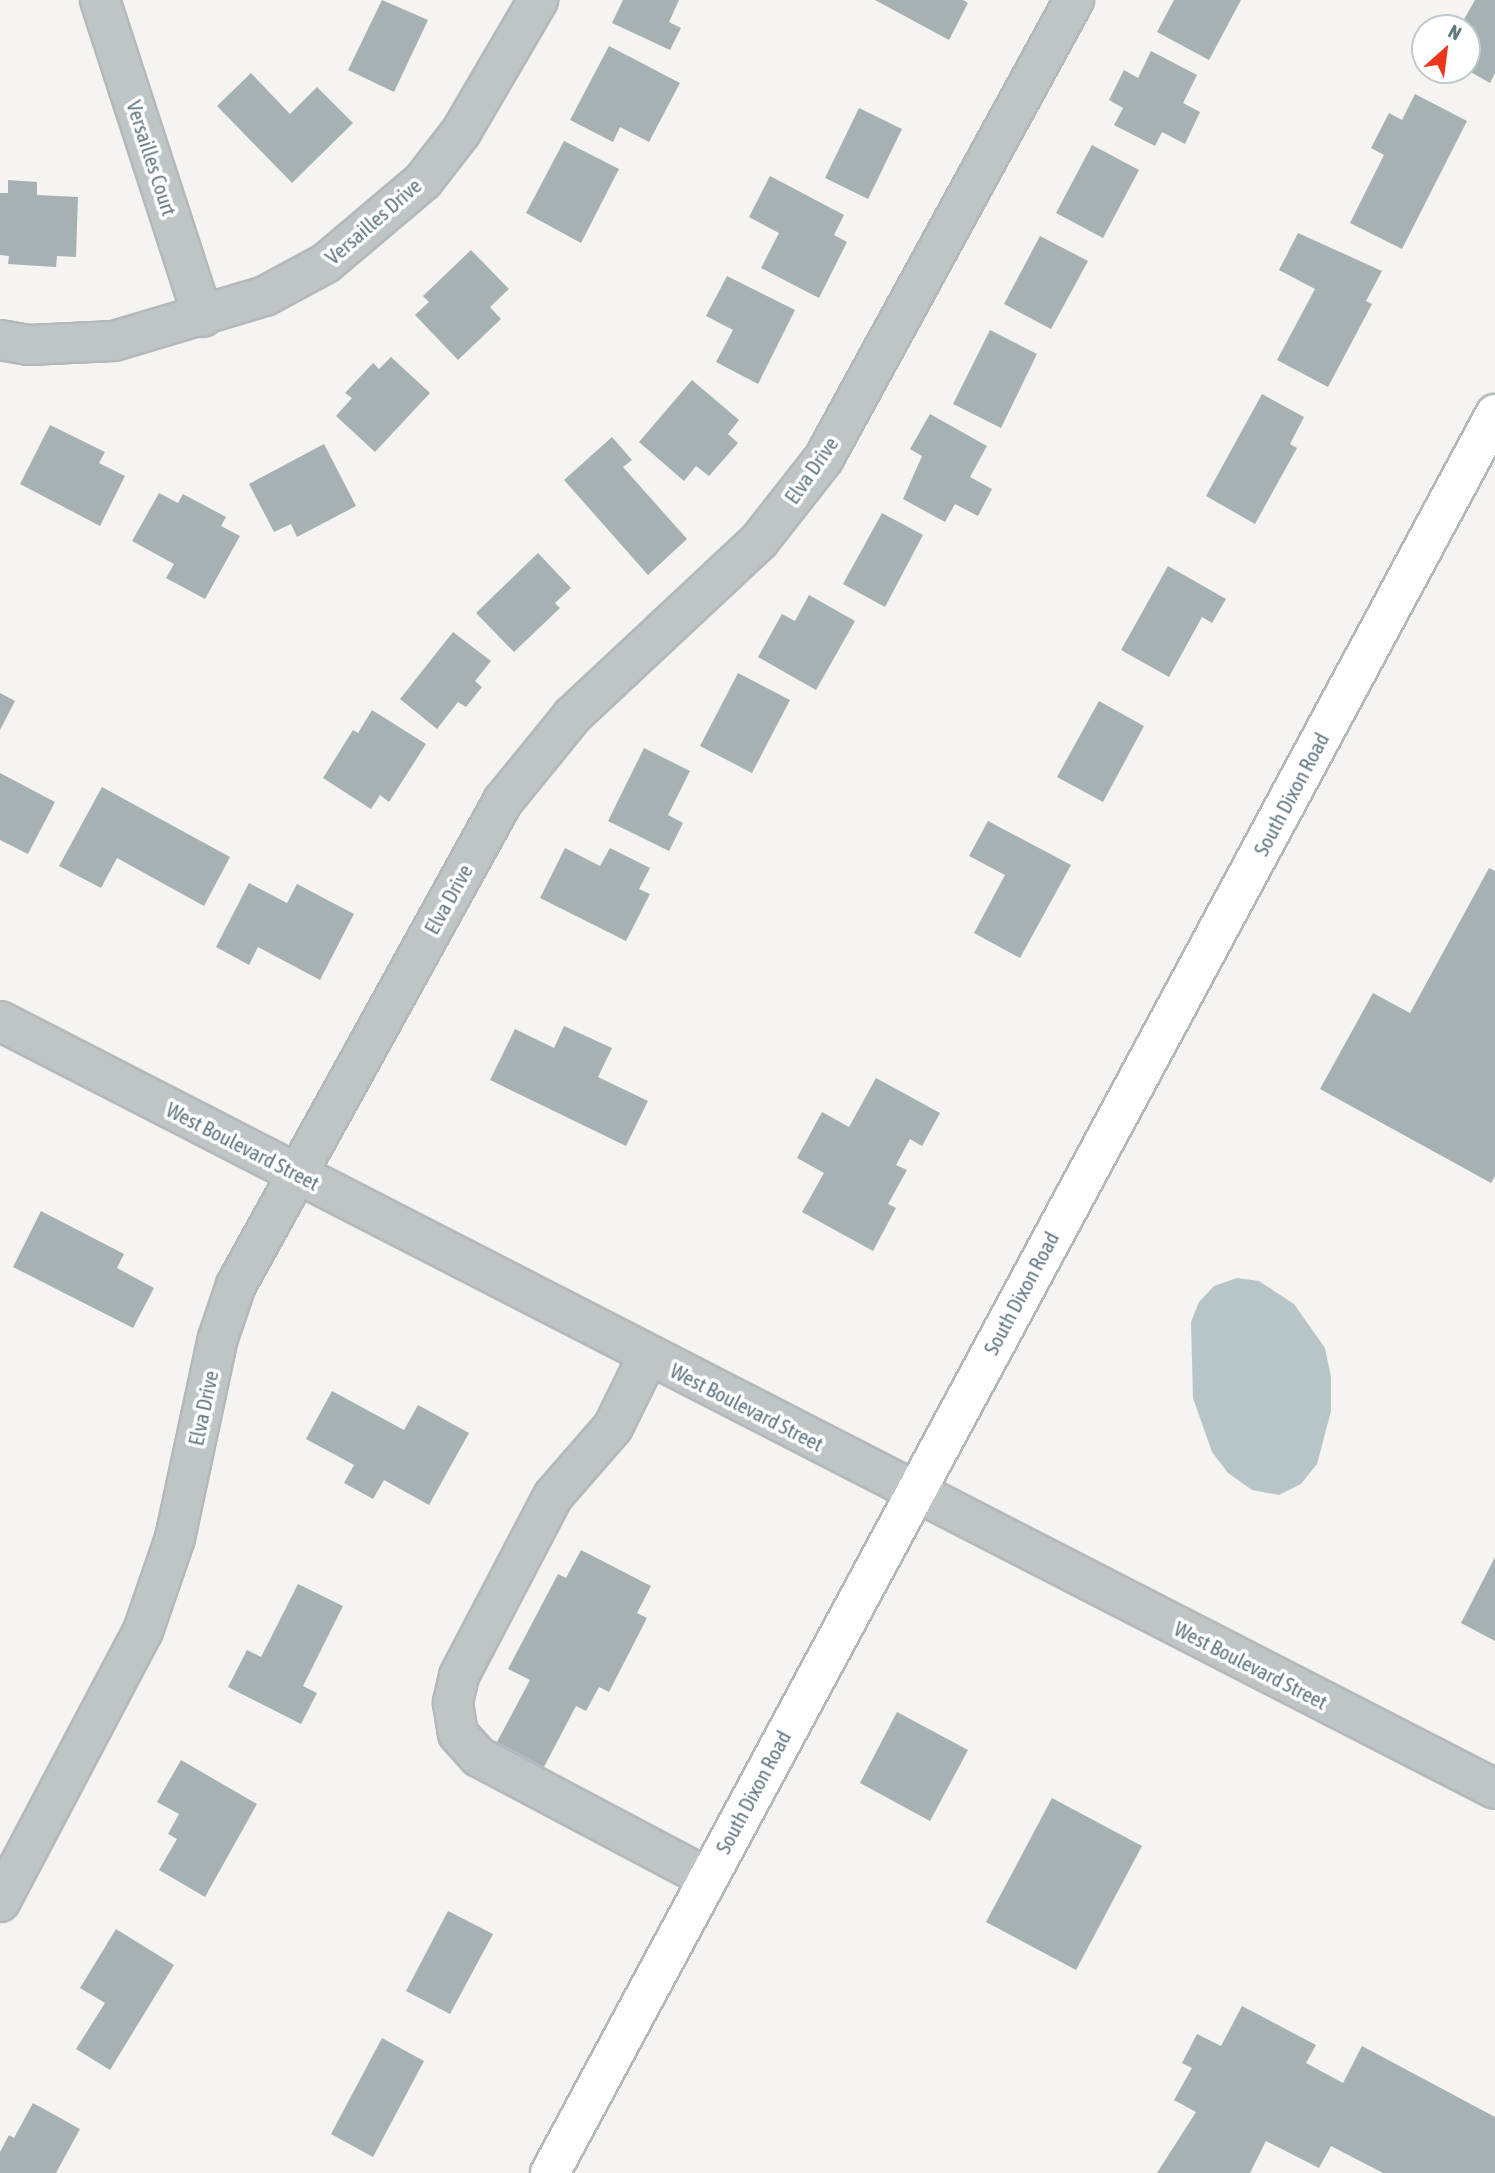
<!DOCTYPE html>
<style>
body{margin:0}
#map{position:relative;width:1495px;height:2173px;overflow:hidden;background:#f5f4f0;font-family:"Asap Condensed",sans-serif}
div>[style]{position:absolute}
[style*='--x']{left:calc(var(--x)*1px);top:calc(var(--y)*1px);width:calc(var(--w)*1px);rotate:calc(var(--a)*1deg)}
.water>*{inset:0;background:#b7c5c8}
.building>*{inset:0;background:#a6b1b4}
.roads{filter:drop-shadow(2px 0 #b3b8bb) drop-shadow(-2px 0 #b3b8bb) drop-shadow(0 2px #b3b8bb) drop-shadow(0 -2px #b3b8bb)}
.minor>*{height:38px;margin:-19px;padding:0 19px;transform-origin:19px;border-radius:19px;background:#bfc5c7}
.major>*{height:38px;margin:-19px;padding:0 19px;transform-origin:19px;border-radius:19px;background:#fff}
span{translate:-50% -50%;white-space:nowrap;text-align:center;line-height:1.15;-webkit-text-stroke:7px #fff;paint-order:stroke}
.street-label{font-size:21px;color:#627883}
.north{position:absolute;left:1411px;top:14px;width:70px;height:70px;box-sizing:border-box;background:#fff;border:2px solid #c0c9cd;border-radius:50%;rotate:28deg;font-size:19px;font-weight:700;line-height:28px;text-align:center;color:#627883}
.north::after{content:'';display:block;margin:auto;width:24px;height:32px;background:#eb371b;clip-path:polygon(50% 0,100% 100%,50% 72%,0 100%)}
</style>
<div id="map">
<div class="water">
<i style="clip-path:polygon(1237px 1278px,1259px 1281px,1294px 1304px,1325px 1348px,1331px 1377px,1331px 1411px,1317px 1464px,1301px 1484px,1279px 1495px,1252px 1490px,1228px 1473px,1212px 1452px,1193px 1398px,1191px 1322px,1199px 1302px,1214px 1286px)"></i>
</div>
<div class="building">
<i style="clip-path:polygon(382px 0,428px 20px,394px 92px,348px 70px)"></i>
<i style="clip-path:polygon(623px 0,679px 0,669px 22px,681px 28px,670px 50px,612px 23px)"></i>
<i style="clip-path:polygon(875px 0,963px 0,968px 3px,949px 40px)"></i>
<i style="clip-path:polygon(1174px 0,1241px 0,1209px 60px,1157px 32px)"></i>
<i style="clip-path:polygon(1475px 0,1495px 0,1495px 73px,1490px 83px,1467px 70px,1467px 28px,1459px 28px)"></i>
<i style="clip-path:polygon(609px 46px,680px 83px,649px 142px,620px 127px,613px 142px,570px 120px)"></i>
<i style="clip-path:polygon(1151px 51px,1197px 75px,1183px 103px,1200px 112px,1185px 144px,1162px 132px,1155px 146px,1114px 125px,1123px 108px,1109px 100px,1124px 70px,1138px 78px)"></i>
<i style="clip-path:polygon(251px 73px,290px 114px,317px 87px,353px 123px,292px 183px,217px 106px)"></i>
<i style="clip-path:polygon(1415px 94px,1467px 121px,1402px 249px,1350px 223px,1384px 155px,1371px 148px,1389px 113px,1402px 120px)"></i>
<i style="clip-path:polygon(859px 108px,902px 129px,868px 199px,825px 178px)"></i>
<i style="clip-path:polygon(564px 141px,619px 169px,581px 243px,526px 213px)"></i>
<i style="clip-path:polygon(1092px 145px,1139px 170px,1103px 238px,1056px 213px)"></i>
<i style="clip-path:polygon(770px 176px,844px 215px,834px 235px,847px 242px,819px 298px,761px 268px,779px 233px,749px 217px)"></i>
<i style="clip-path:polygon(8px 180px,37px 182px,37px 195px,78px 197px,76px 257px,57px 256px,56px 267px,8px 264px,9px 256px,0 255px,0 193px,8px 193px)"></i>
<i style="clip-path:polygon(1298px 233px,1382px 271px,1366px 301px,1372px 304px,1328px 387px,1277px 360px,1315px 289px,1279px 270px)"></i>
<i style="clip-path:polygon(1040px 236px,1088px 261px,1051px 329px,1004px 304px)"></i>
<i style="clip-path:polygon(471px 250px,509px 289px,490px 307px,501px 319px,458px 360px,415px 315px,429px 302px,423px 296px)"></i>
<i style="clip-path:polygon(727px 276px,795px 310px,758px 384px,716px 362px,733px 330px,706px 316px)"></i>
<i style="clip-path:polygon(990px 330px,1037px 354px,1001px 428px,953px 404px)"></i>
<i style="clip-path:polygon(391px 357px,430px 393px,375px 452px,336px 416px,352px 398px,345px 393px,373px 363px,379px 369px)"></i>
<i style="clip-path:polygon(692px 380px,739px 420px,728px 434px,738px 443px,709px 476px,696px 466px,684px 481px,639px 442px)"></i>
<i style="clip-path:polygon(1262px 394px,1304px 417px,1290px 444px,1297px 448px,1255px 524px,1206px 496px)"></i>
<i style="clip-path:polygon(930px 414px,987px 446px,970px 477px,992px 489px,978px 516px,955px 504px,945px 522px,903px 499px,922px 456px,910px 449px)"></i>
<i style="clip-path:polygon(50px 425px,105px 452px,99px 463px,125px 476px,100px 526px,20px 484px)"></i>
<i style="clip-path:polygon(612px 437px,632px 460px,623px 467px,687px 539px,648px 575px,564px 480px)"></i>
<i style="clip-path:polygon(324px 444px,356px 506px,297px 537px,291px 524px,274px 532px,249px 484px)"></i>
<i style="clip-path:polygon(159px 493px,178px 503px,183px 494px,226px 517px,221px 526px,240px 536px,205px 599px,166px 578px,174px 564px,132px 541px)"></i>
<i style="clip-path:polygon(882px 513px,923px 535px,885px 607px,843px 584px)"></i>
<i style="clip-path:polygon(538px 553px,571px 588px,555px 603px,560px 608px,514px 652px,476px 613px)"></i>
<i style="clip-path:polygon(1168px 566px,1226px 599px,1212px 623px,1202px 617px,1169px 677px,1121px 650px)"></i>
<i style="clip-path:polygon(809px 595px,855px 621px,816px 690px,758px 657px,782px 614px,795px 621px)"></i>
<i style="clip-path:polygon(453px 632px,491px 661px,475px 681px,482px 687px,466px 707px,458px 702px,437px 729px,400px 699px)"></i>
<i style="clip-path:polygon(738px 673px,790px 700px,752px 773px,700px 746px)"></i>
<i style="clip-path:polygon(0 693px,15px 701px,0 730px)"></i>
<i style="clip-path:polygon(1099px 701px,1144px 726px,1103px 802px,1057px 777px)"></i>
<i style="clip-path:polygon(372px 710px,426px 744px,389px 802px,380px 795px,371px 809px,323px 778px,353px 730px,358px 733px)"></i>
<i style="clip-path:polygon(644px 748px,690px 771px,668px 815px,683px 823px,669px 851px,608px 821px)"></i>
<i style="clip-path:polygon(0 773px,55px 802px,28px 854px,0 840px)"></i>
<i style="clip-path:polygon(102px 787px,230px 857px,204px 906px,117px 858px,101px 888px,59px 866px)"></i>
<i style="clip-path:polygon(988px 821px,1071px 865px,1020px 958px,974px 933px,1005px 875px,969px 856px)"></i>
<i style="clip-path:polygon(565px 848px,600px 866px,610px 848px,650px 868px,639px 889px,650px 894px,626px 941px,540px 898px)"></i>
<i style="clip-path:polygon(1489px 868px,1495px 871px,1495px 1176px,1491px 1183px,1320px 1089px,1373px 993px,1410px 1013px)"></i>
<i style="clip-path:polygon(249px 883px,287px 903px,297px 884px,354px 914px,320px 980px,258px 947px,249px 965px,216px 947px)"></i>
<i style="clip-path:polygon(564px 1026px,612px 1048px,598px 1077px,648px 1101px,626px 1146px,490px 1080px,515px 1029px,554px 1048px)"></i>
<i style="clip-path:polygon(876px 1078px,940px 1113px,922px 1146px,910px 1139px,896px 1165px,907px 1170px,888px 1204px,896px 1208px,873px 1251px,802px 1212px,824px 1173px,797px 1158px,822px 1112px,849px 1127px)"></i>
<i style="clip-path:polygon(41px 1211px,124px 1254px,117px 1268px,154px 1288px,133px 1328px,13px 1267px)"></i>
<i style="clip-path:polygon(332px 1391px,404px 1430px,418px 1405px,469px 1433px,429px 1505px,384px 1480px,373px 1499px,344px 1483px,354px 1465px,306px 1439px)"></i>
<i style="clip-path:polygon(581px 1550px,651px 1586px,637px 1613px,647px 1618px,609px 1692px,599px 1687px,586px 1711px,576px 1706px,544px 1767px,497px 1742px,530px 1680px,508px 1669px,558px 1574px,566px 1578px)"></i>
<i style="clip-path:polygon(1495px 1557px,1495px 1641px,1461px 1623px)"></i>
<i style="clip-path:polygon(298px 1584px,343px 1606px,303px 1686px,317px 1693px,301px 1724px,228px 1687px,247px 1650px,261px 1657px)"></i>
<i style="clip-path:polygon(897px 1712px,968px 1750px,930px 1821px,860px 1783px)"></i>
<i style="clip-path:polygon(181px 1760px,257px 1804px,205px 1897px,159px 1870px,177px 1839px,168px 1834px,179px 1814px,157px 1802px)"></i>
<i style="clip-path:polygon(1052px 1798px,1142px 1846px,1076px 1970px,986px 1922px)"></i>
<i style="clip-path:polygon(448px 1911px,493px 1934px,450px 2014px,406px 1991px)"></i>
<i style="clip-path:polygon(116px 1929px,174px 1965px,110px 2070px,76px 2049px,105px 2003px,80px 1988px)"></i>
<i style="clip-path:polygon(1242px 2006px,1316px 2045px,1306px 2063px,1343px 2083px,1362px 2046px,1495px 2117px,1495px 2173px,1383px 2173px,1331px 2146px,1319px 2168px,1266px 2141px,1250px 2173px,1157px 2173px,1196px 2112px,1174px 2100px,1192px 2068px,1182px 2063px,1197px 2034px,1221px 2046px)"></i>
<i style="clip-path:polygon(382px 2038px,424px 2061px,373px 2157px,331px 2134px)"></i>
<i style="clip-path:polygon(33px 2103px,80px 2129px,56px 2173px,0 2173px,0 2152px,9px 2135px,14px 2138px)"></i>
</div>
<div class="roads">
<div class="minor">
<i style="--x:100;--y:0;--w:333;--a:72"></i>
<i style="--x:0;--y:340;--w:29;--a:10"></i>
<i style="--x:29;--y:345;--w:85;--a:-2.7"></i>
<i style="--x:114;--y:341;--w:158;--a:-16.6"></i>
<i style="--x:265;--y:296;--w:69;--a:-28.4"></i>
<i style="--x:326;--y:263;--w:127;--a:-40.2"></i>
<i style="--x:423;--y:181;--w:62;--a:-52.2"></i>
<i style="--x:461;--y:132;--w:153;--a:-59.7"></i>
<i style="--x:0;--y:1021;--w:1681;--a:27.19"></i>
<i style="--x:648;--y:1356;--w:79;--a:116.2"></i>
<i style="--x:613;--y:1427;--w:91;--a:131"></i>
<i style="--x:553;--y:1496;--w:203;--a:117.6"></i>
<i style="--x:459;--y:1676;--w:28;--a:103"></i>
<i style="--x:453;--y:1703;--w:31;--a:81"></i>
<i style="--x:458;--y:1734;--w:31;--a:48"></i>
<i style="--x:479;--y:1757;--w:259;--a:27.9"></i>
<i style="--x:0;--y:1902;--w:306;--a:-62.2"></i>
<i style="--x:143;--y:1631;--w:98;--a:-71"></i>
<i style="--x:175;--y:1538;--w:205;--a:-77.9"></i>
<i style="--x:218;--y:1338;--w:56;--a:-71.2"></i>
<i style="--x:236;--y:1285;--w:553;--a:-61.12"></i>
<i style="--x:503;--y:801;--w:109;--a:-50.9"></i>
<i style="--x:572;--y:716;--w:256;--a:-43.1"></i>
<i style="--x:759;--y:541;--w:105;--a:-51.9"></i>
<i style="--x:824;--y:458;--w:522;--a:-61.37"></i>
</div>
<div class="major">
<i style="--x:550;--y:2173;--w:1997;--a:-61.75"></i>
</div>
</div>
<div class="street-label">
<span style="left:152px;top:158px;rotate:72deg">Versailles Court</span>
<span style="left:373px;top:221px;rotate:-41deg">Versailles Drive</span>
<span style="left:811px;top:470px;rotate:-55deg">Elva Drive</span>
<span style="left:1291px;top:794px;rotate:-62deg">South Dixon Road</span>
<span style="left:448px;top:899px;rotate:-61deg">Elva Drive</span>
<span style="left:243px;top:1146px;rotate:27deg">West Boulevard Street</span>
<span style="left:1021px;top:1293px;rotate:-62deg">South Dixon Road</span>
<span style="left:747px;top:1407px;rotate:27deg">West Boulevard Street</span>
<span style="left:203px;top:1408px;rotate:-78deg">Elva Drive</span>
<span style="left:1251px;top:1665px;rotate:27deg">West Boulevard Street</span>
<span style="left:753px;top:1792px;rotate:-62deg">South Dixon Road</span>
</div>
<div class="north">N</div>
</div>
